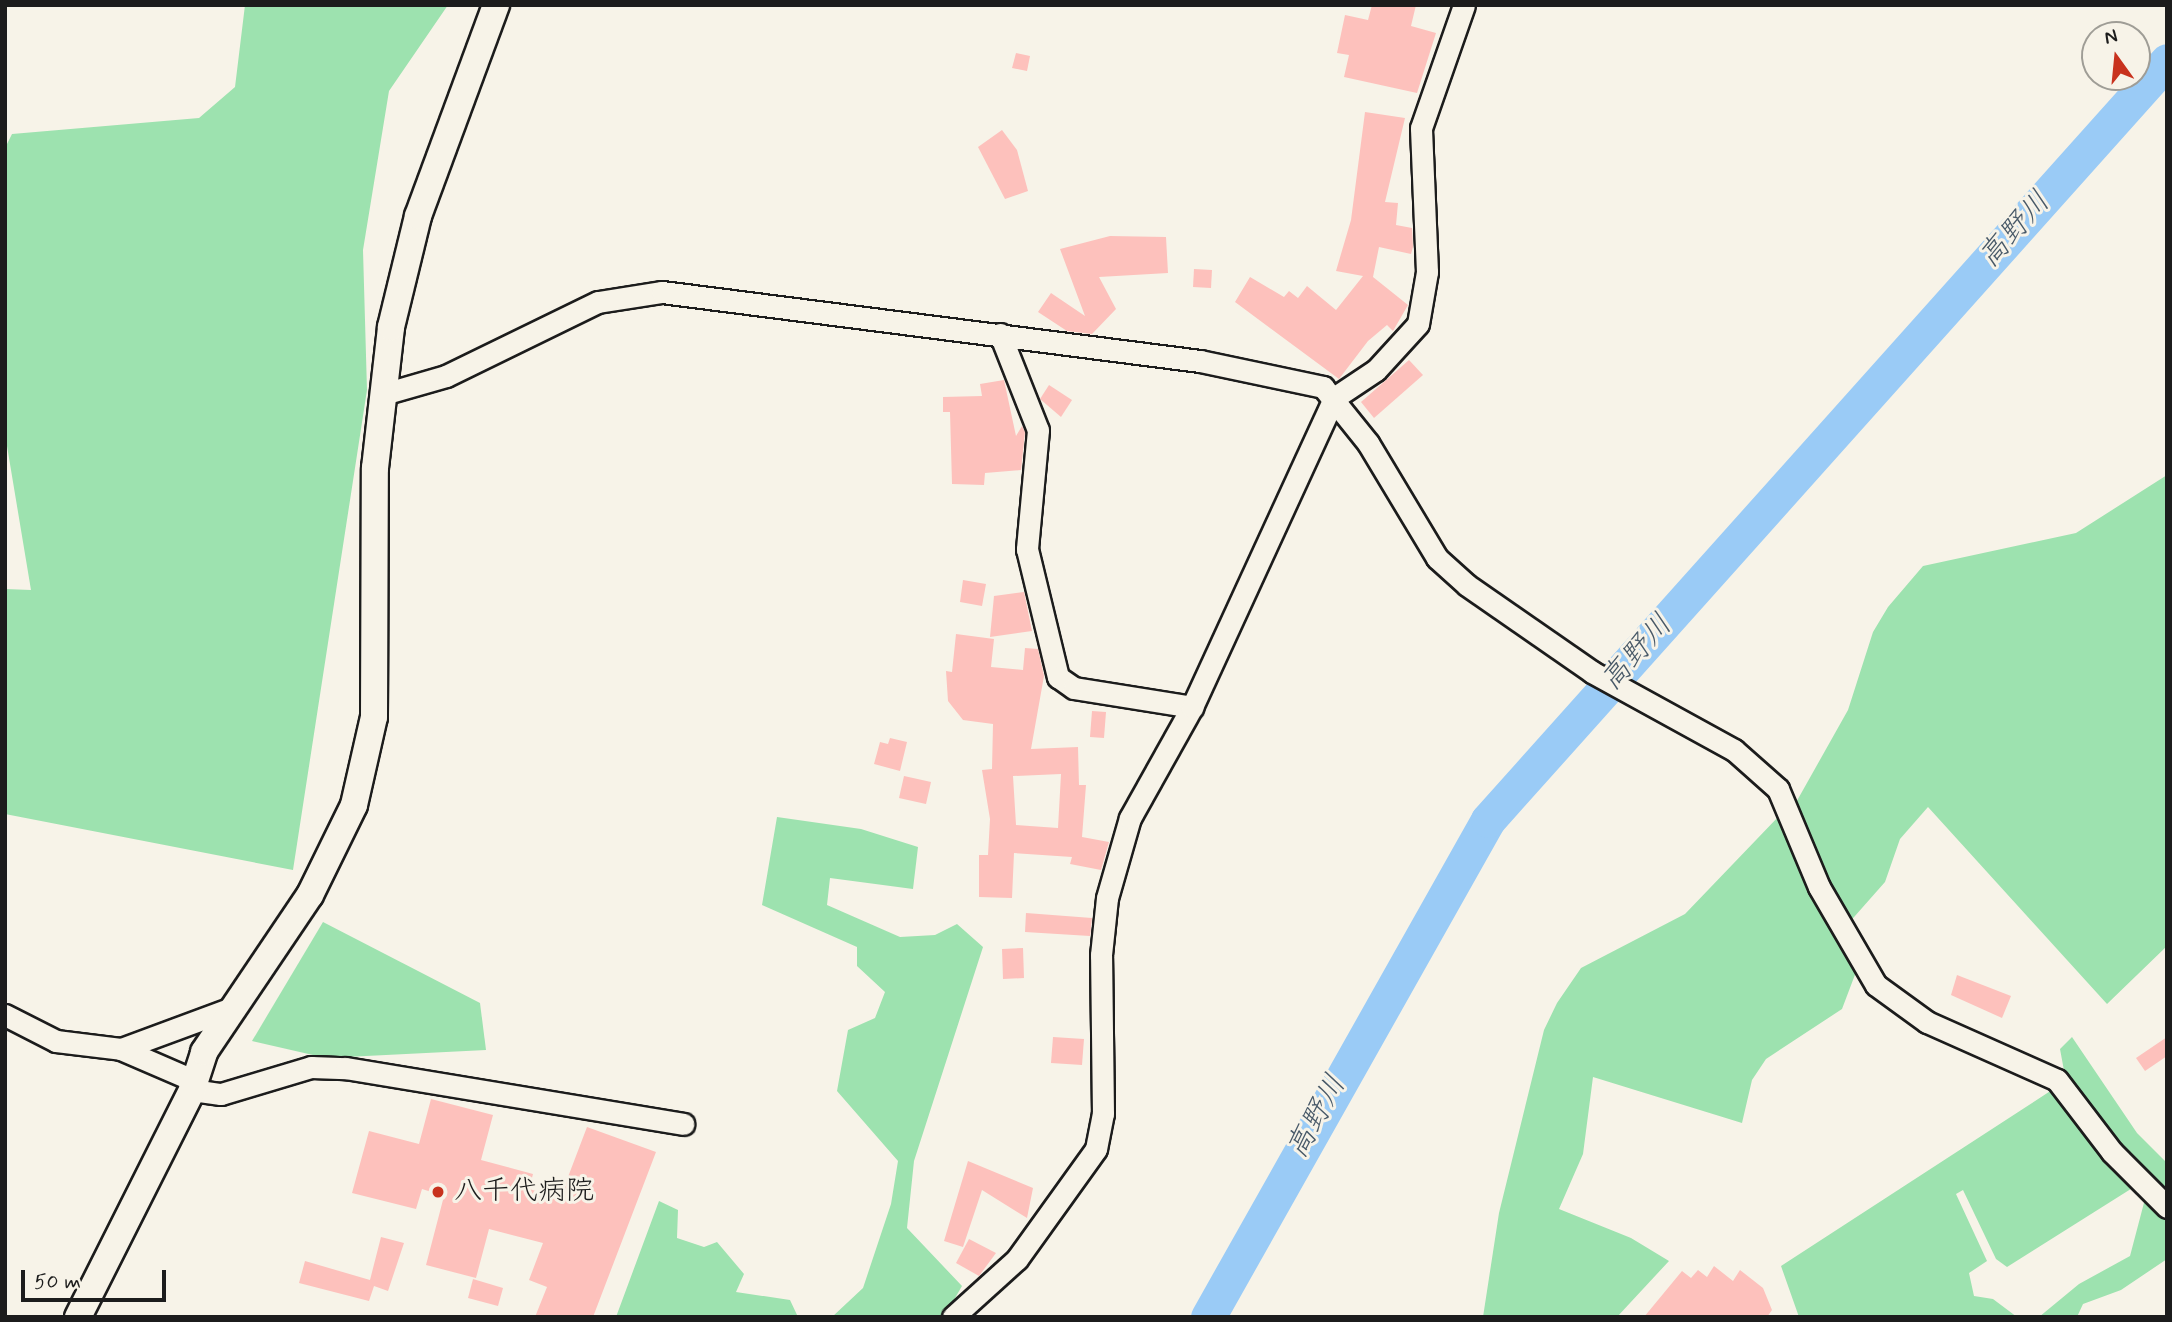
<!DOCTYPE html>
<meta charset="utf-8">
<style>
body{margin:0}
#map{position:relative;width:2172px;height:1322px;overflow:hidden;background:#f7f3e8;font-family:Mynerve,"Klee One",sans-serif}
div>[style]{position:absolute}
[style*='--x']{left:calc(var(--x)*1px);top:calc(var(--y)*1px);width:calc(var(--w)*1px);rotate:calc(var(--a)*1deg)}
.green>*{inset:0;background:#9de2af}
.river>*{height:35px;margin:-17.5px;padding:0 17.5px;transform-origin:17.5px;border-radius:17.5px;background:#9acbf6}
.building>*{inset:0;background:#fdc1bc}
.roads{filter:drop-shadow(2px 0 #1c1c1c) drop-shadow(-2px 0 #1c1c1c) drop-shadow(0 2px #1c1c1c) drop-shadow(0 -2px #1c1c1c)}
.minor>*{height:21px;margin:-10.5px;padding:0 10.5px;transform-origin:10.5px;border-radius:10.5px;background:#f7f3e8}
.tertiary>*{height:26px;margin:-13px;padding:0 13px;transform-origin:13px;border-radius:13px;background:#f7f3e8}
.dots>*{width:19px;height:19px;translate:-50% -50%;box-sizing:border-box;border:4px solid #f7f3e8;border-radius:50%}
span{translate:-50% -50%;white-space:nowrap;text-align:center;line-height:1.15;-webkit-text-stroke:6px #f7f3e8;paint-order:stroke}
.poi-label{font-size:28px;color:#1c1c1c}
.left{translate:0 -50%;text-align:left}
.water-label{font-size:30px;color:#485968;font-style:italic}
.frame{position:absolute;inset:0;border:7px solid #1c1c1c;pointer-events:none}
.north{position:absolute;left:2081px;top:21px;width:70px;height:70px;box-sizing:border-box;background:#f7f3e8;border:2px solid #9f9d96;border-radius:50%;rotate:345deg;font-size:19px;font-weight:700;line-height:28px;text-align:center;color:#1c1c1c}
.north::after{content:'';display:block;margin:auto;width:24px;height:32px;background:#c8321e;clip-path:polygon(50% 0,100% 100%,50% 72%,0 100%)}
.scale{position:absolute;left:21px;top:1270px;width:145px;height:32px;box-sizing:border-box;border:4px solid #1c1c1c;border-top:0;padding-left:9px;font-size:21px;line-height:24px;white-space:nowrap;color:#1c1c1c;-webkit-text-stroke:5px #f7f3e8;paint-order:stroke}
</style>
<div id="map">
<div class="green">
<i style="clip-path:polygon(245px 5px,448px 5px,389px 91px,363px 250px,367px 390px,293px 870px,5px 814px,5px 589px,31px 590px,5px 434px,5px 148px,12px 134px,199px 118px,235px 87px)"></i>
<i style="clip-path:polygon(2167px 475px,2167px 946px,2107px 1004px,1928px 807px,1900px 839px,1885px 882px,1847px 925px,1794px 806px,1848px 710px,1873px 632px,1888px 607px,1923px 566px,2076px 533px)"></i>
<i style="clip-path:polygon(1781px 814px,1856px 972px,1842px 1009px,1766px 1059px,1752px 1080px,1742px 1123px,1593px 1077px,1583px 1154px,1559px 1209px,1631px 1238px,1669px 1261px,1617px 1317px,1483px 1317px,1499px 1213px,1544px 1030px,1557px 1003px,1581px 968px,1685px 914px)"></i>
<i style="clip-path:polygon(777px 817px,861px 829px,918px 847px,913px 889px,830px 878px,827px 905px,900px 937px,935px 935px,957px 924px,983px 947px,914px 1161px,907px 1228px,962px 1286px,944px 1317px,832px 1317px,863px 1288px,891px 1204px,898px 1161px,837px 1091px,848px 1030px,875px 1018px,885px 992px,857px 966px,857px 947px,762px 905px)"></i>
<i style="clip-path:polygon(323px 922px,480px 1003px,486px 1050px,326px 1058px,252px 1041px)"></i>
<i style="clip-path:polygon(2072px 1037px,2137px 1133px,2167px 1163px,2167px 1197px,2119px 1149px,2065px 1076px,2060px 1049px)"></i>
<i style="clip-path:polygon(2055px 1088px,2134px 1187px,2007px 1267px,1996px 1259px,1963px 1190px,1956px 1194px,1987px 1261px,1969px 1273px,1974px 1296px,1993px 1299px,2017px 1317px,1799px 1317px,1781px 1266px)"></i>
<i style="clip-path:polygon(2145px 1199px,2167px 1218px,2167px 1259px,2121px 1290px,2083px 1304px,2077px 1317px,2039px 1317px,2079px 1284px,2130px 1256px)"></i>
<i style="clip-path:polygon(659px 1201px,678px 1210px,677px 1238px,704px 1247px,717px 1242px,744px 1274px,736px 1292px,790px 1300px,798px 1317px,616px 1317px)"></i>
</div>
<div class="river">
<i style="--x:1208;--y:1317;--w:570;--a:-60.6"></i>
<i style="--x:1488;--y:820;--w:1018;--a:-48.18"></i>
</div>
<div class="building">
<i style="clip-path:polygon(1372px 5px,1416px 5px,1411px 26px,1436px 33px,1417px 93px,1344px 77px,1349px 55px,1337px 53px,1345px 15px,1368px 20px)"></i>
<i style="clip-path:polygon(1016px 53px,1030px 56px,1027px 71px,1012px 68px)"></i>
<i style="clip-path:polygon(1365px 112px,1405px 118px,1385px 202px,1398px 203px,1396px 225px,1412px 228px,1413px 247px,1411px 254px,1379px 247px,1373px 277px,1408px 305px,1393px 331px,1387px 325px,1368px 341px,1339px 379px,1235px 302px,1250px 277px,1284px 297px,1289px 291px,1298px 298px,1307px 286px,1336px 310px,1363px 276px,1336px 271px,1351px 220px)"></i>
<i style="clip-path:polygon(1002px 130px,1017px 150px,1028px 191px,1005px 199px,978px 147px)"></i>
<i style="clip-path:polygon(1110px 236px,1166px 237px,1168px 273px,1099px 277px,1116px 309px,1092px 334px,1067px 331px,1038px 312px,1051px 293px,1085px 316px,1060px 249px)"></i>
<i style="clip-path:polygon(1194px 269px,1212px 270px,1211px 288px,1193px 287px)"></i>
<i style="clip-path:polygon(1409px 360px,1423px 375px,1374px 418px,1361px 402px)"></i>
<i style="clip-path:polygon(1004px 380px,1016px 436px,1022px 426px,1025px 432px,1021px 470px,985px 473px,984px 485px,952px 484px,950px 412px,943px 412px,943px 397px,982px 396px,980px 384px)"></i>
<i style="clip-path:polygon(1049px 385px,1072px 400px,1061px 417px,1040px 399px)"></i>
<i style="clip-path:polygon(963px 580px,986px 584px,982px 606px,960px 602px)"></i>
<i style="clip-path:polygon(1024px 592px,1032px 631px,990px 637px,994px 596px)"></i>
<i style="clip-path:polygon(evenodd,956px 634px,994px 639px,991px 667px,1023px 670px,1025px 648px,1038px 649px,1044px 676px,1031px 749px,1078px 747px,1079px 785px,1086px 785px,1082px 837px,1109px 842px,1101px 870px,1070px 864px,1072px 857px,1014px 853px,1012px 898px,979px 897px,979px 855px,988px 855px,990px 819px,982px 770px,992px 769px,993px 724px,963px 720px,948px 701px,946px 671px,952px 672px,956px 634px,1061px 774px,1058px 828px,1016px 825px,1013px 776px,1061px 774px)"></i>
<i style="clip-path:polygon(1092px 711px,1106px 712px,1104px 738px,1090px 737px)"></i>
<i style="clip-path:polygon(890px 738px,907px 742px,900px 771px,874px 764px,880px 742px,888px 744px)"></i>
<i style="clip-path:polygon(904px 776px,931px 782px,926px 804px,899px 798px)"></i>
<i style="clip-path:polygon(1026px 913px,1092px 918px,1090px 936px,1025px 932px)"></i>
<i style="clip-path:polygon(1023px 948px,1024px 978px,1003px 979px,1002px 949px)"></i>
<i style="clip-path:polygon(1957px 975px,2011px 996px,2002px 1018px,1951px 995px)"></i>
<i style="clip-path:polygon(1053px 1037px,1084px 1039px,1082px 1065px,1051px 1063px)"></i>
<i style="clip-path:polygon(2167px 1037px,2167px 1056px,2145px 1071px,2136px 1058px)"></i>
<i style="clip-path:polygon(431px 1099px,493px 1115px,481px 1160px,533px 1174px,529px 1189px,560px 1198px,587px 1127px,656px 1152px,593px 1317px,535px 1317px,547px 1287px,529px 1280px,543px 1243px,489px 1229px,476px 1278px,426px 1265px,444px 1196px,422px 1189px,416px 1209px,352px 1193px,369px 1131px,419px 1144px)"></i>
<i style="clip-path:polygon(968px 1161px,1033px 1188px,1027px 1218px,982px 1190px,963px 1247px,944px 1241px)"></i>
<i style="clip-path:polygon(381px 1237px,404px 1243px,388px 1291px,374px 1286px,369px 1301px,299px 1283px,305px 1261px,370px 1280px)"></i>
<i style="clip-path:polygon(969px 1239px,996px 1253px,979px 1276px,956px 1263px)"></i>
<i style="clip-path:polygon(1714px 1266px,1733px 1281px,1740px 1270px,1763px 1288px,1772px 1310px,1767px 1317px,1644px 1317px,1682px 1271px,1691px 1278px,1698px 1270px,1707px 1277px)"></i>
<i style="clip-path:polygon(473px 1279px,503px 1288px,498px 1306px,468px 1298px)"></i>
</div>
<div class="roads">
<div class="minor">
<i style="--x:1000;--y:334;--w:103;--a:68.4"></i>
<i style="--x:1038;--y:430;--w:120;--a:95.3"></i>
<i style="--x:1027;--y:549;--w:132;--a:76.4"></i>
<i style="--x:1058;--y:677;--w:19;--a:35"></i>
<i style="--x:1074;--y:688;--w:120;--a:9.1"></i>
<i style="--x:387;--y:393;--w:61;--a:-16.1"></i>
<i style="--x:446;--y:376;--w:169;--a:-26"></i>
<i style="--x:598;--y:302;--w:65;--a:-8.9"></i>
<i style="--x:662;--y:292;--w:542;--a:7.31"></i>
<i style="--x:1200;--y:361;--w:126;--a:11.9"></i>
<i style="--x:1323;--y:387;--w:72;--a:51.2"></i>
<i style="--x:1368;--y:443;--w:134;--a:59"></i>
<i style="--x:1437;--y:558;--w:40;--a:42"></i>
<i style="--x:1467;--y:585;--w:152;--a:34.8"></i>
<i style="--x:1592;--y:672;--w:162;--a:28.8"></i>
<i style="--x:1734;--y:750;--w:59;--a:41.6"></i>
<i style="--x:1778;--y:789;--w:106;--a:67.3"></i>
<i style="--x:1819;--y:887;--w:113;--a:59.8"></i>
<i style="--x:1876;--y:985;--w:63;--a:36"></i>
<i style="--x:1927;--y:1022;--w:142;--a:24"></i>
<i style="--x:2057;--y:1080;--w:91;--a:52.6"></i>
<i style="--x:2112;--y:1152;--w:78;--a:45"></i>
<i style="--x:5;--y:1015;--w:57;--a:27"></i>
<i style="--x:56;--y:1041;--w:65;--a:7"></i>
<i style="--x:121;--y:1049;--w:81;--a:23.4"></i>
<i style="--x:121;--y:1049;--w:115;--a:-20.3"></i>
<i style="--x:192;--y:1090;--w:29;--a:8"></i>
<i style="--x:221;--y:1094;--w:94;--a:-16.7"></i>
<i style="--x:311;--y:1067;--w:35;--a:2"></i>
<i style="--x:346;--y:1068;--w:342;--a:9.4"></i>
<i style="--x:953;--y:1317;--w:86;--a:-42.2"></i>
<i style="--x:1017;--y:1259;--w:135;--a:-54.3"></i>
<i style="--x:1096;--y:1149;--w:36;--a:-79"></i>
<i style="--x:1103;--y:1114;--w:159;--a:-90.7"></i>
<i style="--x:1101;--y:955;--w:57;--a:-84"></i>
<i style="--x:1107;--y:898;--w:83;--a:-74"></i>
<i style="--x:1130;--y:818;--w:127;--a:-60.8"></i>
<i style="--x:1192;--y:707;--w:340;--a:-65.3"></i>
<i style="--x:1334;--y:398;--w:50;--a:-33.7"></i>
<i style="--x:1376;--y:370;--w:62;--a:-47.6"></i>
<i style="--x:1418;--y:324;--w:53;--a:-80.2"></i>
<i style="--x:1427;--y:272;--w:144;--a:-92.4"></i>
<i style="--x:1421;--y:128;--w:130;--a:-70.7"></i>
</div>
<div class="tertiary">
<i style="--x:78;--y:1317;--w:254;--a:-63.3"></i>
<i style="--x:192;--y:1090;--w:40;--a:-72"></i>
<i style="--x:204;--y:1052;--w:189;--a:-56"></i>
<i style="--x:310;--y:895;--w:100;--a:-63.9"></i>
<i style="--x:354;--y:805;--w:90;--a:-77.2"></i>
<i style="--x:374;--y:717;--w:249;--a:-89.8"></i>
<i style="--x:375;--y:468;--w:142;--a:-83.5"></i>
<i style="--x:391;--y:327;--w:114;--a:-76.3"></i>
<i style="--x:418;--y:216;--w:225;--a:-69.7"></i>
</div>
</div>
<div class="dots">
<i style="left:438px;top:1192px;background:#c8321e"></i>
</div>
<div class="poi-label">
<span class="left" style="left:454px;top:1192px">八千代病院</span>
</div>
<div class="water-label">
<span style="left:2015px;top:230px;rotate:-48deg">高野川</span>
<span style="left:1637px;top:653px;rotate:-48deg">高野川</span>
<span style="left:1317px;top:1117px;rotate:-61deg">高野川</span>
</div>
<div class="frame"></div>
<div class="north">N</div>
<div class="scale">50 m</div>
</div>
